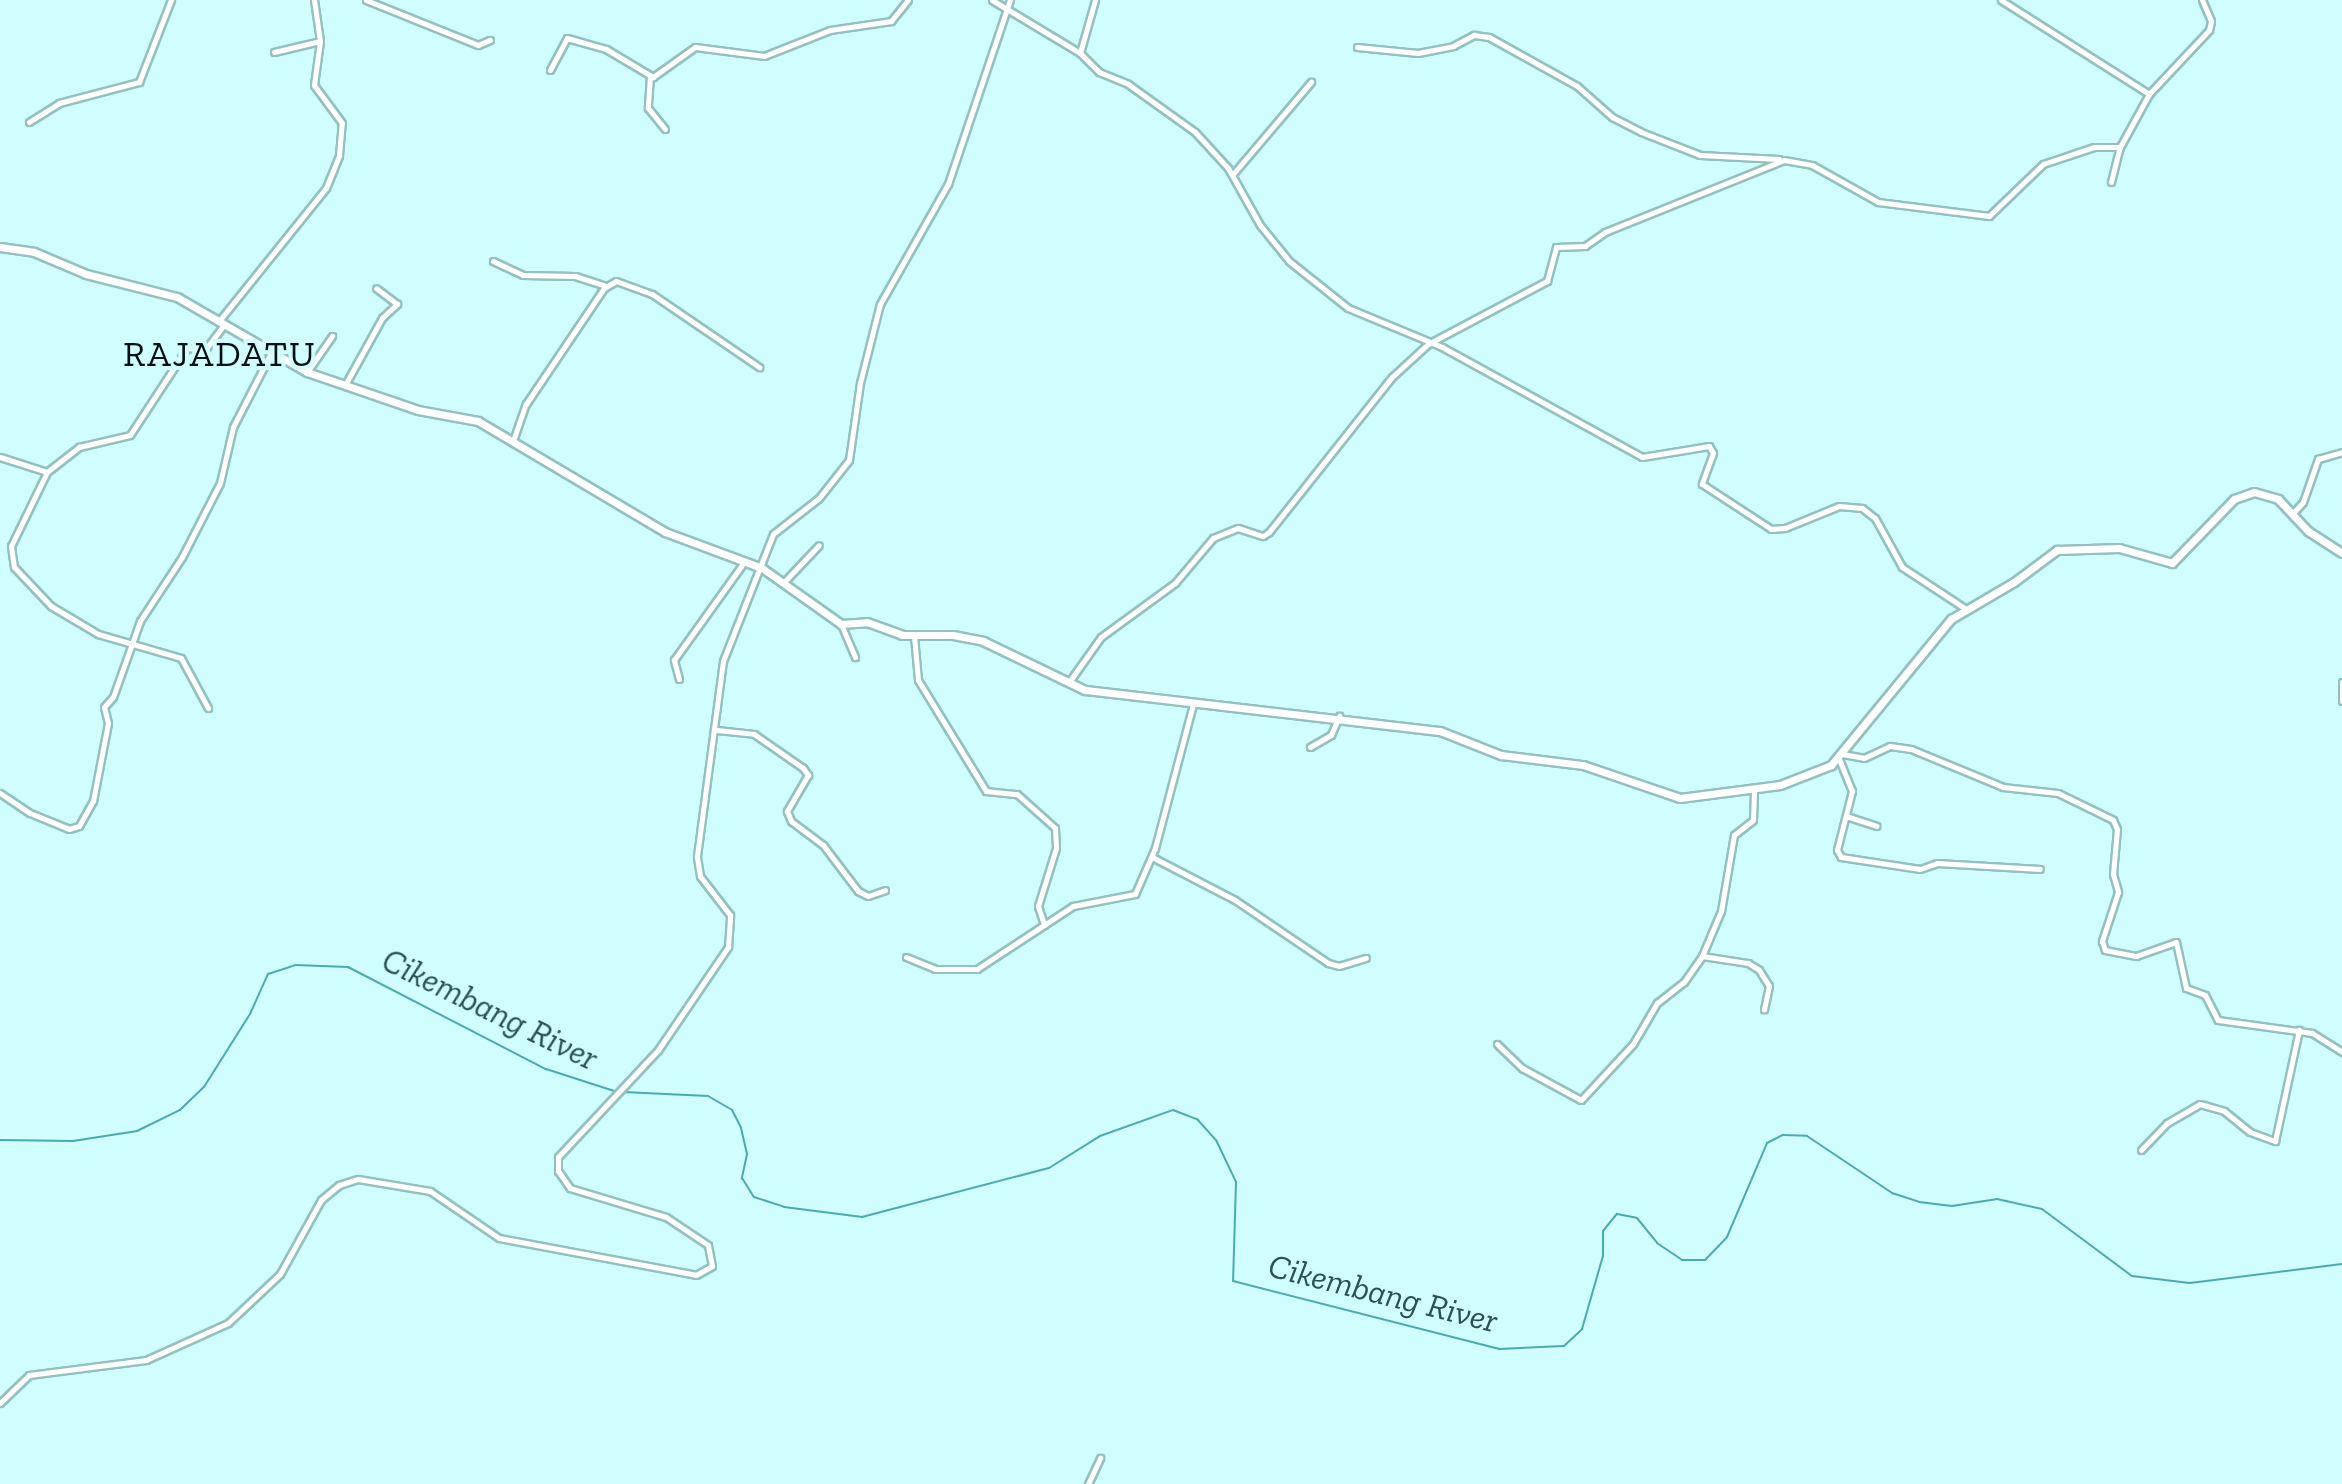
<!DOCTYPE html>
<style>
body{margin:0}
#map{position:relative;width:2342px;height:1484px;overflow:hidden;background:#d0fdfe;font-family:"Zilla Slab",serif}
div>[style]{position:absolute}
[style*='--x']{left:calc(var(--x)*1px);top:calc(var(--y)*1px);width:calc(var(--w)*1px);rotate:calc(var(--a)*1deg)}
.stream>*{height:2px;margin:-1px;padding:0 1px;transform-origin:1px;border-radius:1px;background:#4daaac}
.roads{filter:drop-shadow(2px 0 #94c0c0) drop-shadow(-2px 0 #94c0c0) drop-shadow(0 2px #94c0c0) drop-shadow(0 -2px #94c0c0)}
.minor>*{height:5px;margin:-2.5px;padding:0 2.5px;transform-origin:2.5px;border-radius:2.5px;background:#fff}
.tertiary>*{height:7px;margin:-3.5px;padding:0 3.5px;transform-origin:3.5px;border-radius:3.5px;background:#fff}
span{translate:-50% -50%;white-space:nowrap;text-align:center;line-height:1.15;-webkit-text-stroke:8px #d0fdfe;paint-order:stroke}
.water-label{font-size:34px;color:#285253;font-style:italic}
.quarter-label{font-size:36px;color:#010e0f;letter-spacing:2px}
</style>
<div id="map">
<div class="stream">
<i style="--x:623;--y:1092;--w:85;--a:2.7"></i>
<i style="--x:708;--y:1096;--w:28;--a:30"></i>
<i style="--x:732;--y:1110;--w:20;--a:63"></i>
<i style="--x:741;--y:1128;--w:27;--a:77"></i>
<i style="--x:747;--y:1154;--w:25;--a:102"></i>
<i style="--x:742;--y:1178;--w:22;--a:58"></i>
<i style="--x:754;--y:1197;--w:32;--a:18"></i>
<i style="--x:784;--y:1207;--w:79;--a:7.3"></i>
<i style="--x:862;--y:1217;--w:193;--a:-14.7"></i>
<i style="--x:1049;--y:1168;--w:60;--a:-32.1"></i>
<i style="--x:1100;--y:1136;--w:77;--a:-19.6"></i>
<i style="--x:1173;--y:1110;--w:26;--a:21"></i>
<i style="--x:1197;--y:1119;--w:28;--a:48"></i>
<i style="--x:1216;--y:1140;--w:47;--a:64.5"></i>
<i style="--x:1236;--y:1182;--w:99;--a:91.7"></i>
<i style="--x:1233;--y:1281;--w:275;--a:14.3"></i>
<i style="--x:1499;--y:1349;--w:65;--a:-2.6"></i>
<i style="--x:1564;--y:1346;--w:25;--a:-43"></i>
<i style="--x:1582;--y:1329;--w:76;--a:-74"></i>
<i style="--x:1603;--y:1256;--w:25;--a:-90"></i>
<i style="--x:1603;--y:1231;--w:22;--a:-51"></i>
<i style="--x:1617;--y:1214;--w:20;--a:11"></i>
<i style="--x:1637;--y:1218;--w:32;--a:51"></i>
<i style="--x:1657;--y:1243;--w:30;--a:34"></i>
<i style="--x:1682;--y:1260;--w:23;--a:0"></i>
<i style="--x:1705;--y:1260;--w:32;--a:-46"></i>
<i style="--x:1727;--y:1237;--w:102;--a:-66.9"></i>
<i style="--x:1767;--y:1143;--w:18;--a:-27"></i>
<i style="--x:1783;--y:1135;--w:24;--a:2"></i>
<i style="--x:1807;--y:1136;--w:102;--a:33.8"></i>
<i style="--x:1892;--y:1193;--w:28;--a:18"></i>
<i style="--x:1919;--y:1202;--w:33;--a:7"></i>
<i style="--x:1952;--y:1206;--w:46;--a:-8.8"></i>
<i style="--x:1997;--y:1199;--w:46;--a:12.5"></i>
<i style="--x:2042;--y:1209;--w:112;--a:36.7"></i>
<i style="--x:2132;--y:1276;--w:58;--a:6.9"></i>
<i style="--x:2190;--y:1283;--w:153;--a:-7.1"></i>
<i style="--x:0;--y:1140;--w:73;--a:0.8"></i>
<i style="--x:73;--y:1141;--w:65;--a:-8.9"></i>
<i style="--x:137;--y:1131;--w:48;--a:-26"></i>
<i style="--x:180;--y:1110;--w:33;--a:-44"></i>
<i style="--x:204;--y:1087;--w:86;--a:-57.8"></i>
<i style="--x:250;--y:1014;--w:44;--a:-65.8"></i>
<i style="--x:268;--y:974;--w:28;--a:-18"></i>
<i style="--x:295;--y:965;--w:53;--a:2.2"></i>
<i style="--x:348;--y:967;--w:223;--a:27.3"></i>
<i style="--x:546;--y:1069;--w:75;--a:17.9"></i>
</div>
<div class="roads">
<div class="minor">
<i style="--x:366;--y:0;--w:121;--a:21.9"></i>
<i style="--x:478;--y:45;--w:13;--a:-23"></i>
<i style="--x:992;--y:0;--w:103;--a:31.1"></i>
<i style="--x:1080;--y:53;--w:27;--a:45"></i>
<i style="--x:1099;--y:72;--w:31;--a:22"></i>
<i style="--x:1128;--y:84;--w:82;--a:35.6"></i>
<i style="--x:1195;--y:132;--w:49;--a:47.5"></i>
<i style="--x:1228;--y:168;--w:65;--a:60.7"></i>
<i style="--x:1260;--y:225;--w:46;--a:51.1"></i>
<i style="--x:1289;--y:261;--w:75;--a:38.5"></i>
<i style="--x:1348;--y:308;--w:102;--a:22.5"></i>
<i style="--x:1442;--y:347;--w:228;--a:28.8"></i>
<i style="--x:1642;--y:457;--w:68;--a:-9.3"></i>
<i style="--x:1709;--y:446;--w:8;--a:60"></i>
<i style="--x:1713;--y:453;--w:33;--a:110"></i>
<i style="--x:1702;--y:484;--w:82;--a:33.1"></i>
<i style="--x:1771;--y:529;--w:14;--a:-4"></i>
<i style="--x:1785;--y:528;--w:58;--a:-22.2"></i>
<i style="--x:1839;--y:506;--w:23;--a:5"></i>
<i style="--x:1862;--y:508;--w:16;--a:38"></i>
<i style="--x:1875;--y:518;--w:56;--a:61.1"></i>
<i style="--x:1902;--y:567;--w:77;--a:33.3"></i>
<i style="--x:2001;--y:0;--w:175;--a:32.4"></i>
<i style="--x:1357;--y:47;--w:61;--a:5.6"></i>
<i style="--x:1418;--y:53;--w:36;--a:-11"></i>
<i style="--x:1453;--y:46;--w:24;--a:-28"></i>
<i style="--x:1474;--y:35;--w:15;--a:8"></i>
<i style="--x:1489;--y:37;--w:101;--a:29.1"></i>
<i style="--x:1577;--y:86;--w:47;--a:41.5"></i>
<i style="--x:1612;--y:117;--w:33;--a:27"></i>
<i style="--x:1641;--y:132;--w:63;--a:21.3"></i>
<i style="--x:1700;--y:155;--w:79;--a:2.9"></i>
<i style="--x:274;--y:52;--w:47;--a:-13.4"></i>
<i style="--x:1080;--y:53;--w:55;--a:-74.2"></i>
<i style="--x:550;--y:70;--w:36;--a:-62"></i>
<i style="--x:567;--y:38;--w:41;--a:15.8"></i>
<i style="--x:606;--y:49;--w:55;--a:30.8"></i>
<i style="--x:653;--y:77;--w:52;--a:-35.5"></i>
<i style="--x:695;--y:47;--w:70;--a:7.4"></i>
<i style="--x:764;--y:56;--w:71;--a:-21.5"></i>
<i style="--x:830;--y:30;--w:62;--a:-8.4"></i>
<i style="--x:891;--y:21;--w:27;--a:-51"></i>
<i style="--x:650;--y:76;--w:32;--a:94"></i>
<i style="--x:648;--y:108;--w:27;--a:51"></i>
<i style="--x:29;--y:122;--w:36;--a:-32"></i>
<i style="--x:59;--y:103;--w:83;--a:-14.7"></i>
<i style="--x:139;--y:82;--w:88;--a:-68.7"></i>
<i style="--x:1233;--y:174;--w:121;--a:-49.7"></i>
<i style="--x:2111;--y:182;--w:36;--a:-76"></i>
<i style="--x:493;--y:261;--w:33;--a:25"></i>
<i style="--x:523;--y:275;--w:52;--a:1.1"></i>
<i style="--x:575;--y:276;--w:33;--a:18"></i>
<i style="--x:219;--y:321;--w:171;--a:-51.2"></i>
<i style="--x:326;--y:188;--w:35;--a:-68"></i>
<i style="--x:339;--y:155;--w:32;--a:-85"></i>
<i style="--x:342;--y:123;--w:47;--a:-126.4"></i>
<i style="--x:314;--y:85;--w:44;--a:-82.2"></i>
<i style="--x:320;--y:41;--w:41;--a:-98.3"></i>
<i style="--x:307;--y:372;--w:44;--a:-55.2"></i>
<i style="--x:345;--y:385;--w:77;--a:-61.1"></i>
<i style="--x:382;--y:318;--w:21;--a:-43"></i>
<i style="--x:397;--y:304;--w:26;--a:-143"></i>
<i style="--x:514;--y:438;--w:36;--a:-71"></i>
<i style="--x:526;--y:404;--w:140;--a:-56.1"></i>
<i style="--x:604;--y:288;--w:14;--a:-30"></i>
<i style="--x:616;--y:281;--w:38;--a:20"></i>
<i style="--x:652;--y:294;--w:130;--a:34.3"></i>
<i style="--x:0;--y:457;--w:49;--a:17.7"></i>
<i style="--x:47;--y:472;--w:41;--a:-38"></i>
<i style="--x:79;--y:447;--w:52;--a:-13.2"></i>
<i style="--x:130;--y:435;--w:104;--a:-56.8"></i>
<i style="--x:187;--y:348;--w:18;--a:6"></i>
<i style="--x:205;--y:350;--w:30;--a:-53"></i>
<i style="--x:47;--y:472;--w:82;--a:115.9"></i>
<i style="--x:11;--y:546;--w:21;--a:82"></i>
<i style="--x:14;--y:567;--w:54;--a:46.5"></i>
<i style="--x:51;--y:606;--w:55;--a:30.8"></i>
<i style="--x:98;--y:634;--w:86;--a:16.1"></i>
<i style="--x:181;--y:658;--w:57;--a:61.6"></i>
<i style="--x:2292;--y:514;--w:16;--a:-47"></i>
<i style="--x:2303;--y:502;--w:46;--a:-70.8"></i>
<i style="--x:2318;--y:459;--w:25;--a:-16"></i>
<i style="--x:783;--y:583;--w:52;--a:-46.5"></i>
<i style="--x:841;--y:624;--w:36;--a:67"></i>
<i style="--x:914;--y:636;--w:44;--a:84.8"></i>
<i style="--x:918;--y:680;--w:130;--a:58.5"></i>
<i style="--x:986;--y:791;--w:31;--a:6"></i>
<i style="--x:1017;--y:794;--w:51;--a:41.8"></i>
<i style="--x:1055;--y:828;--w:20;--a:87"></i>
<i style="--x:1056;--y:848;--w:61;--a:107.2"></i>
<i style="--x:1038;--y:906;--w:20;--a:72"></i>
<i style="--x:679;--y:679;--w:20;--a:-105"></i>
<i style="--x:674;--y:660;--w:122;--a:-54.4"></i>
<i style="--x:1069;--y:682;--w:55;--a:-54.6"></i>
<i style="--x:1101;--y:637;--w:92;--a:-36.1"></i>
<i style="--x:1175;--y:583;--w:59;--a:-49.8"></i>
<i style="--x:1213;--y:538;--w:27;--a:-22"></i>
<i style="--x:1238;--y:528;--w:26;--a:18"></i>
<i style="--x:1263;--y:536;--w:7;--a:-34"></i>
<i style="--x:1269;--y:532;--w:198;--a:-51.6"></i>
<i style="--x:1392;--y:377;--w:49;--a:-42.5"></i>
<i style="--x:1428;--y:344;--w:135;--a:-27.9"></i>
<i style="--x:1547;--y:281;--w:35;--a:-75"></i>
<i style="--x:1556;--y:247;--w:29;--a:-2"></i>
<i style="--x:1585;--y:246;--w:24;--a:-35"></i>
<i style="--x:1605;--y:232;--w:193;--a:-21.9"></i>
<i style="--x:1784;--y:160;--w:28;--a:10"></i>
<i style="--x:1812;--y:165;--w:76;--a:29.3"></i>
<i style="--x:1878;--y:202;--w:112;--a:7.2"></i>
<i style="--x:1989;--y:216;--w:75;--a:-43.9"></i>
<i style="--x:2043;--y:164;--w:54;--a:-18.4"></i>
<i style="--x:2094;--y:147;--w:26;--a:0"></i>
<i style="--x:2120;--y:147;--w:60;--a:-61.3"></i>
<i style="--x:2149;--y:94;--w:88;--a:-46.8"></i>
<i style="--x:2209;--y:30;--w:9;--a:-77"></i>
<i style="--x:2211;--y:21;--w:23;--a:-113"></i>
<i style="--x:2342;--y:682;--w:19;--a:90"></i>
<i style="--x:717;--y:730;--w:37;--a:6"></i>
<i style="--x:754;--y:734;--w:60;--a:34.8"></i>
<i style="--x:803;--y:768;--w:9;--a:54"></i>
<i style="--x:808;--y:775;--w:42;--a:120.3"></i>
<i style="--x:787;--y:811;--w:11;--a:68"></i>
<i style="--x:791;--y:821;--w:40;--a:37"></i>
<i style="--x:823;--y:845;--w:58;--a:52.7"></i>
<i style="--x:858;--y:891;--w:11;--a:27"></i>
<i style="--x:868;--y:896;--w:18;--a:-19"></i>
<i style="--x:1310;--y:747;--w:24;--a:-30"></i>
<i style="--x:1331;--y:735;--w:21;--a:-67"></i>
<i style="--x:1842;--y:754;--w:22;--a:10"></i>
<i style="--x:1864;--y:758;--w:29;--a:-25"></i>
<i style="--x:1890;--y:746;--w:21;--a:8"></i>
<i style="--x:1911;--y:749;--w:100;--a:22.4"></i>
<i style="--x:2003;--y:787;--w:55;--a:6.2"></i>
<i style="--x:2058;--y:793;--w:61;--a:26.1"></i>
<i style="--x:2113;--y:820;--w:10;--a:66"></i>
<i style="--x:2117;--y:829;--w:45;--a:95.1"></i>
<i style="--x:2113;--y:874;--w:19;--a:74"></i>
<i style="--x:2118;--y:892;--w:52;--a:108.1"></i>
<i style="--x:2102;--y:941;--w:9;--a:72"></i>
<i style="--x:2105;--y:950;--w:32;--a:11"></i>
<i style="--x:2136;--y:956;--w:42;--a:-19.3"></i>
<i style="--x:2176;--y:942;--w:47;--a:77.7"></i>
<i style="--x:2186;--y:988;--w:20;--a:20"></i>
<i style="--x:2205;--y:995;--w:28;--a:63"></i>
<i style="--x:2218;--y:1020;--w:95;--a:7.9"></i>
<i style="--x:2312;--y:1033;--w:36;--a:32"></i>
<i style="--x:1839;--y:759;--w:35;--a:68"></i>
<i style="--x:1852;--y:791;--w:61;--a:104.3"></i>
<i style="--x:1837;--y:850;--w:8;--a:60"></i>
<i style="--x:1841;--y:857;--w:80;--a:8.6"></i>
<i style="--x:1920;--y:869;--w:18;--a:-19"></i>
<i style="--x:1937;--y:863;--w:103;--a:3.3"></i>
<i style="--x:0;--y:793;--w:36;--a:34"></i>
<i style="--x:30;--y:813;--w:42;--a:22.3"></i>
<i style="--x:69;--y:829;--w:10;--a:-17"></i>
<i style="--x:79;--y:826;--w:29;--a:-61"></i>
<i style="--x:93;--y:801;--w:79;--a:-79.1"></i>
<i style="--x:108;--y:723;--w:16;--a:-104"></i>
<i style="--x:104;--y:707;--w:13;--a:-48"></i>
<i style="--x:113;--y:697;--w:81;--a:-70.4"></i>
<i style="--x:140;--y:621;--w:77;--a:-56.7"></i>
<i style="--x:182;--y:557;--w:83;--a:-62.8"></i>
<i style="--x:220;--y:483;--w:57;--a:-76.9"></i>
<i style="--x:233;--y:427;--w:81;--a:-62.8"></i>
<i style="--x:1846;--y:816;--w:32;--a:18"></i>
<i style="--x:1152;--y:857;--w:93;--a:27.4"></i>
<i style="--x:1235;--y:900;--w:112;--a:34.1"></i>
<i style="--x:1328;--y:963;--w:11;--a:15"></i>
<i style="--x:1339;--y:966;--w:28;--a:-17"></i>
<i style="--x:1702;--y:956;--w:47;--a:8.7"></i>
<i style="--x:1748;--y:963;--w:13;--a:32"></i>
<i style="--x:1759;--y:970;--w:19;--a:58"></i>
<i style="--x:1769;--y:986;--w:24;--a:102"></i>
<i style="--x:906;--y:957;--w:31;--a:22"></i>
<i style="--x:935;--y:969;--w:42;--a:0"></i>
<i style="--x:977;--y:969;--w:115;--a:-33.3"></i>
<i style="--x:1073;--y:906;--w:63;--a:-11"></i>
<i style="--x:1135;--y:894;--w:50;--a:-66.5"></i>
<i style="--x:1155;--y:848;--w:149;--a:-75.2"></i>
<i style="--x:1497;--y:1044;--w:35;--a:44"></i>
<i style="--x:1522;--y:1068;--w:67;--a:28.5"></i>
<i style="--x:1581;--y:1100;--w:76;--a:-47.1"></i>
<i style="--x:1633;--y:1044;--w:48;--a:-59.7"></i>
<i style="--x:1657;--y:1003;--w:34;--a:-38"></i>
<i style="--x:1684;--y:982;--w:32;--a:-55"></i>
<i style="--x:1702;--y:956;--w:49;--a:-67.1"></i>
<i style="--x:1721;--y:911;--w:77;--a:-80.3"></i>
<i style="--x:1734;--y:835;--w:24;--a:-38"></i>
<i style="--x:1753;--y:820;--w:31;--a:-88"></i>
<i style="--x:2141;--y:1150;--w:37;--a:-46"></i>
<i style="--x:2167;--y:1123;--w:38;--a:-30"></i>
<i style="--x:2200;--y:1104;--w:25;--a:16"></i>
<i style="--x:2224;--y:1111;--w:33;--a:39"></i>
<i style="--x:2250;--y:1132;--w:27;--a:20"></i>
<i style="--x:2275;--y:1141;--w:114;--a:-77.8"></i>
<i style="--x:0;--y:1403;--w:40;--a:-44"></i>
<i style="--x:29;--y:1375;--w:118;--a:-7.3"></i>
<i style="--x:146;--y:1360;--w:90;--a:-24.3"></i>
<i style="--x:228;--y:1323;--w:71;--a:-43.3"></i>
<i style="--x:280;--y:1274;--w:85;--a:-61"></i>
<i style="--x:321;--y:1200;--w:23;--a:-40"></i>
<i style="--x:339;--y:1185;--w:20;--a:-18"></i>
<i style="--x:358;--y:1179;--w:73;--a:9.5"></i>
<i style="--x:430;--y:1191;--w:83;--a:34.3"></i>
<i style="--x:499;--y:1238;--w:200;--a:10.6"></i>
<i style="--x:696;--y:1275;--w:18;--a:-29"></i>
<i style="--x:712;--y:1266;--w:21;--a:-101"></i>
<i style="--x:708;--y:1245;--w:50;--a:-146.3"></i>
<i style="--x:666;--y:1217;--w:100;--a:-163.2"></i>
<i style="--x:570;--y:1188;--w:21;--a:-125"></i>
<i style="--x:558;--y:1171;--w:14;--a:-90"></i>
<i style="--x:558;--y:1157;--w:146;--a:-46.9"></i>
<i style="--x:658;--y:1050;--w:125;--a:-55.8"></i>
<i style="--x:728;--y:947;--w:32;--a:-86"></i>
<i style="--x:730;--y:915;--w:49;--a:-127.6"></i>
<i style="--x:700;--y:876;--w:20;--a:-99"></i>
<i style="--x:697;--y:856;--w:197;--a:-82.4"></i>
<i style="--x:723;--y:661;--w:136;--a:-68.5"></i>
<i style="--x:773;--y:534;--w:58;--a:-38"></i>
<i style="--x:819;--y:498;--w:48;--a:-51.7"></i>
<i style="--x:849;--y:460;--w:78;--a:-81.9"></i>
<i style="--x:860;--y:383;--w:81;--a:-75.8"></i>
<i style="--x:880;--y:304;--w:138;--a:-60.5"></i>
<i style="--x:948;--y:184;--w:194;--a:-71.4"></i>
<i style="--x:1088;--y:1484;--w:29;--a:-65"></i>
</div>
<div class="tertiary">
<i style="--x:0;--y:247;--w:34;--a:8"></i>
<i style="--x:34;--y:252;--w:56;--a:22.9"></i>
<i style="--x:86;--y:274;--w:94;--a:14.2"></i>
<i style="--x:177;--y:297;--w:150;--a:30"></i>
<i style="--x:307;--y:372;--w:117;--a:18.9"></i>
<i style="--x:418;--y:410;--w:61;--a:10.4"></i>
<i style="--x:478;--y:421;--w:217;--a:30.7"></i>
<i style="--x:665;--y:532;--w:103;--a:20.4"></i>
<i style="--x:762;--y:568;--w:97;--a:35.3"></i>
<i style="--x:841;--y:624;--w:26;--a:-4"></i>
<i style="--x:867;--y:622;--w:37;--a:20"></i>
<i style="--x:902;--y:635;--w:51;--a:0"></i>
<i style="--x:953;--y:635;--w:31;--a:11"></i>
<i style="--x:983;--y:641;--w:113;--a:25.7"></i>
<i style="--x:1085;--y:690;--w:357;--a:6.6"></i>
<i style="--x:1440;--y:731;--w:66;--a:21.5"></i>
<i style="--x:1501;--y:755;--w:83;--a:7"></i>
<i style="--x:1583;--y:765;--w:102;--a:18.8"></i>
<i style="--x:1680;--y:798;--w:101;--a:-7.4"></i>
<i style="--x:1780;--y:785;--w:55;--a:-21.4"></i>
<i style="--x:1831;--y:765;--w:189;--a:-50.6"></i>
<i style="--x:1951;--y:619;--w:73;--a:-30.4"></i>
<i style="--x:2014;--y:582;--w:54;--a:-36.7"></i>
<i style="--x:2057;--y:550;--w:62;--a:-1.8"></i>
<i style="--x:2119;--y:548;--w:55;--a:15.8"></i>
<i style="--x:2172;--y:563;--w:89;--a:-45.9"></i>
<i style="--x:2234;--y:499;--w:21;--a:-19"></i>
<i style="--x:2254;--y:492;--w:25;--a:16"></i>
<i style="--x:2278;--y:499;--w:44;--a:46.8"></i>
<i style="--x:2308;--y:531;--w:40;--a:32.9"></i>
</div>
</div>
<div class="water-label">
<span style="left:490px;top:1009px;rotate:26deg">Cikembang River</span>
<span style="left:1383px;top:1293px;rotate:14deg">Cikembang River</span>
</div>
<div class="quarter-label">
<span style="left:220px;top:354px">RAJADATU</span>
</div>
</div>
